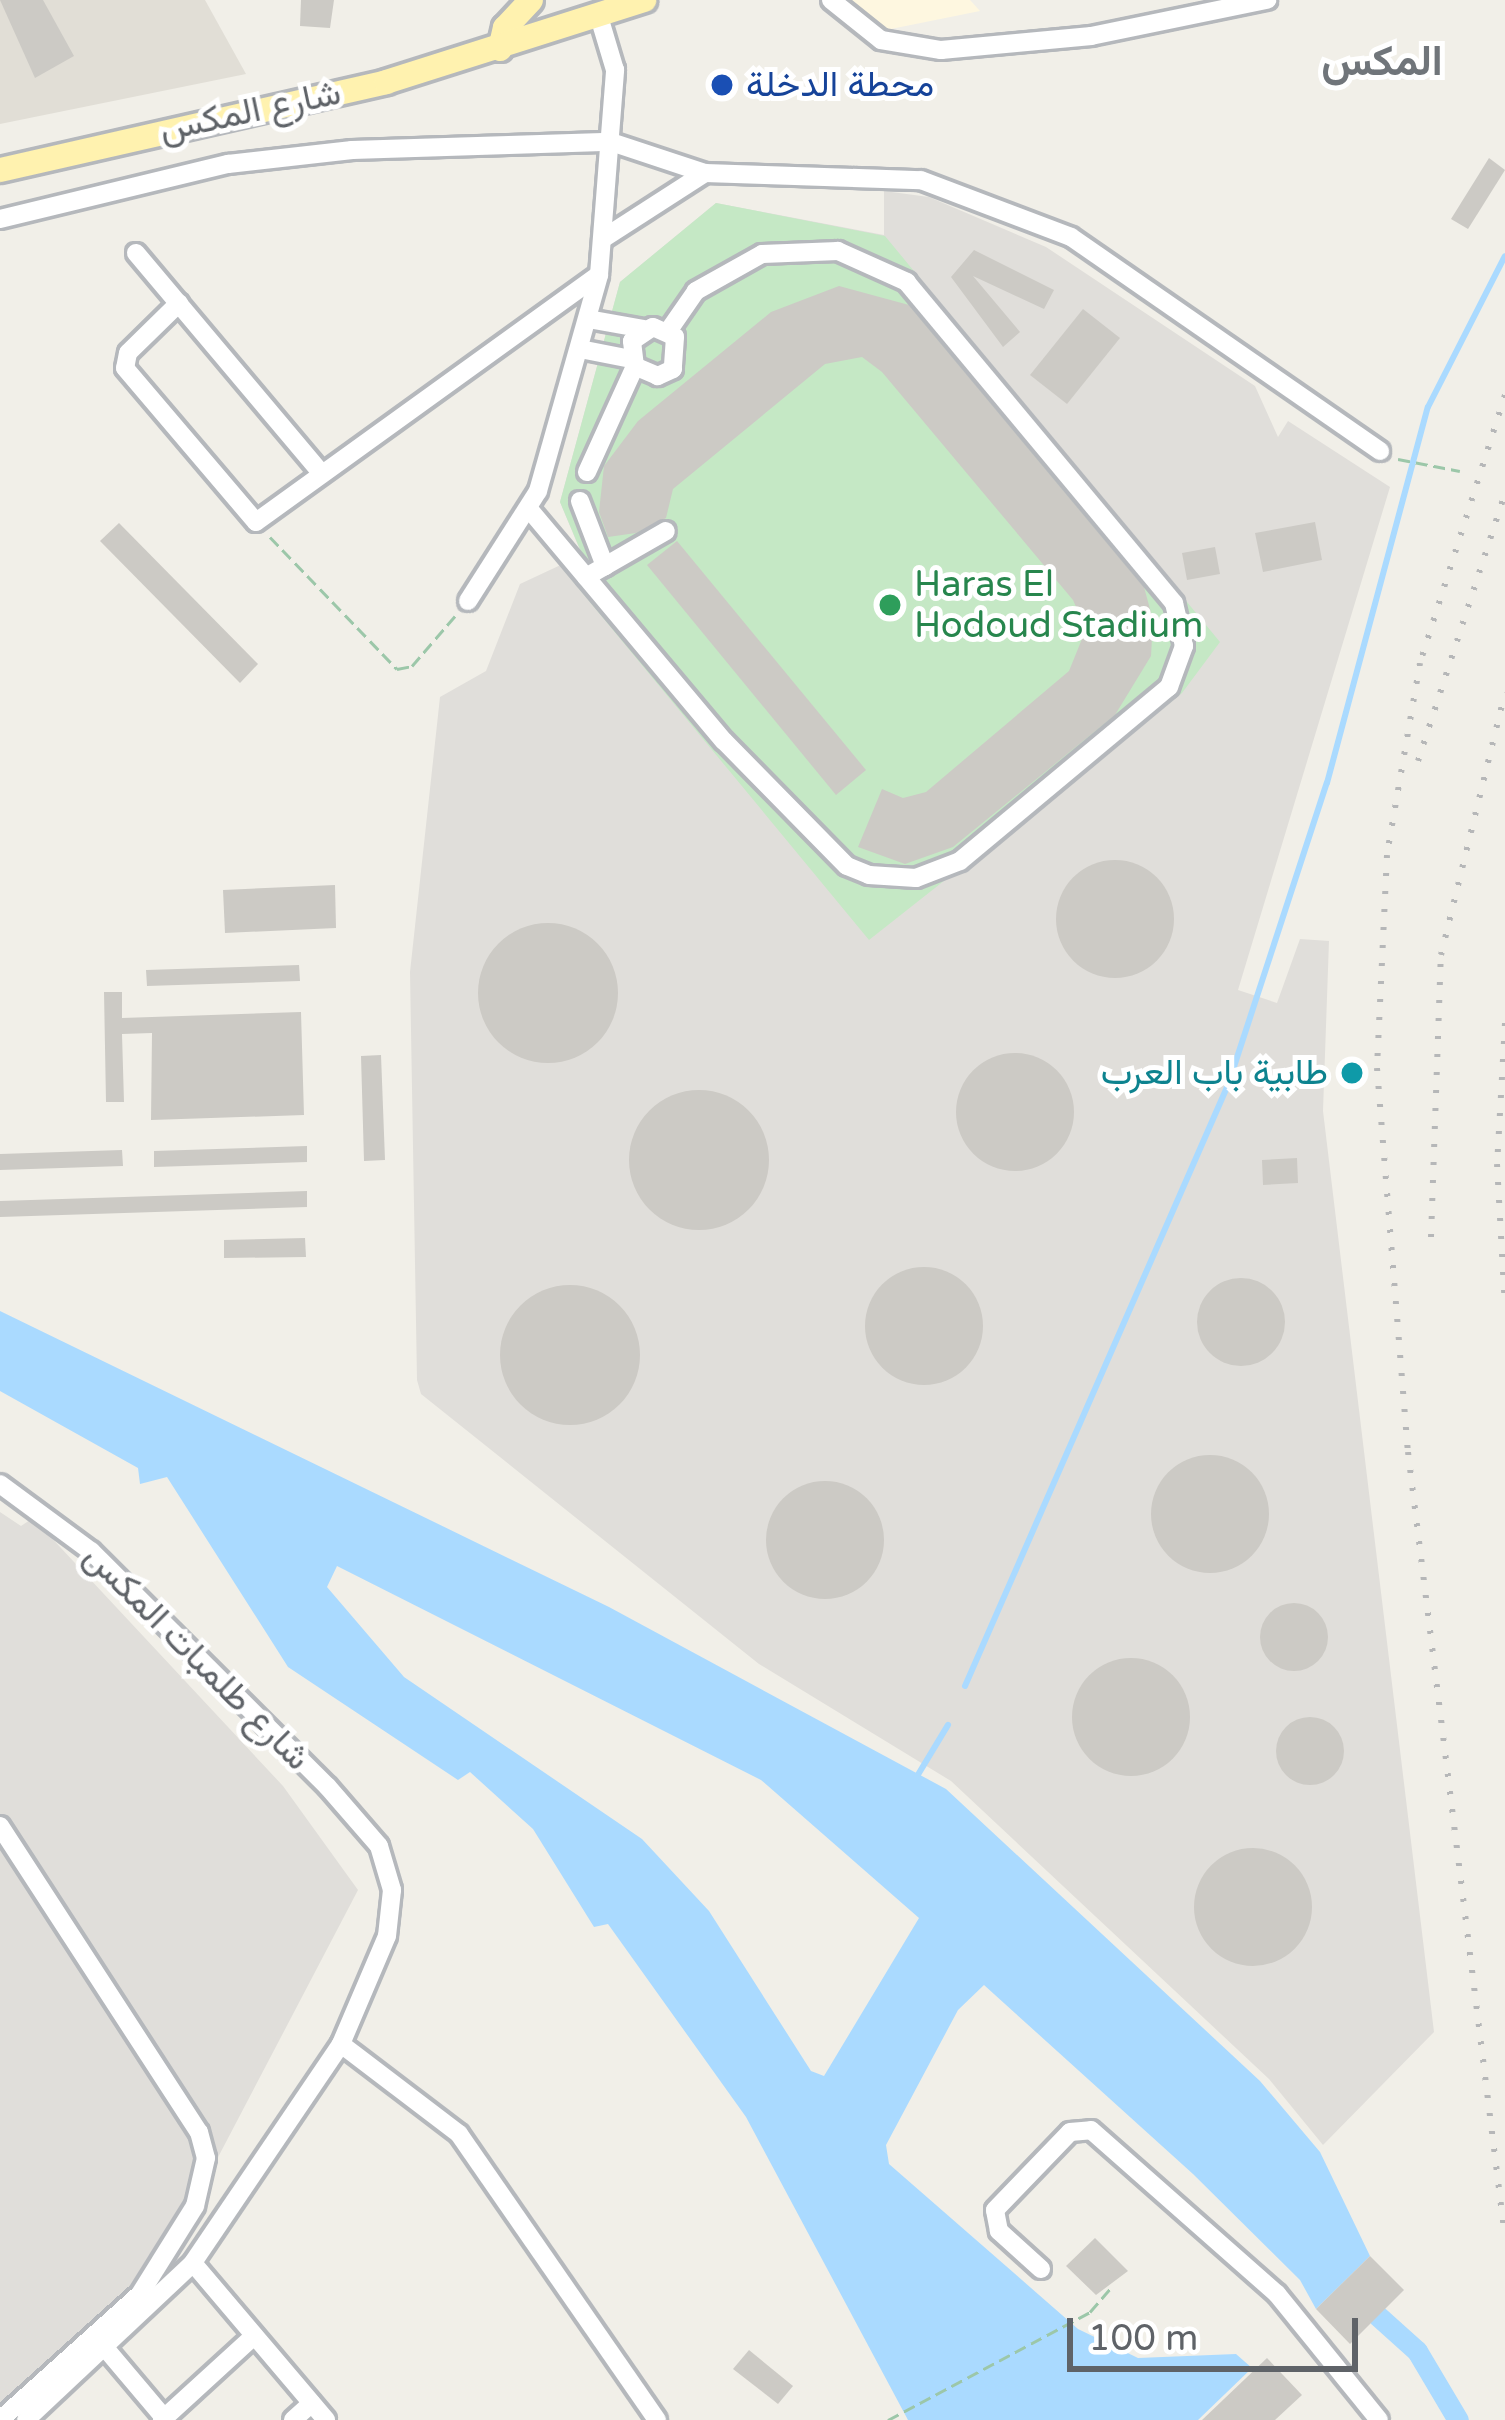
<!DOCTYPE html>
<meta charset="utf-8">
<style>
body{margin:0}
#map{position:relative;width:1505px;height:2420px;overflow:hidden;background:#f1efe8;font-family:"Varela Round",Vazirmatn,sans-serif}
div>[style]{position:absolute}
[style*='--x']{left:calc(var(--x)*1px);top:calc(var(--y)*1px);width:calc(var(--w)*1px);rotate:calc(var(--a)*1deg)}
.commercial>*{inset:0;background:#fef7e0}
.industrial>*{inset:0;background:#e0deda}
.education>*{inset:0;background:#e1ded6}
.green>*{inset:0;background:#c5e8c5}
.water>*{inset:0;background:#aadaff}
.stream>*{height:6px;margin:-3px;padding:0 3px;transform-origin:3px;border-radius:3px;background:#aadaff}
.canal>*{height:21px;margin:-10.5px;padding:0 10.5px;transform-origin:10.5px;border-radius:10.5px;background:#aadaff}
.building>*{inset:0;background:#cccac5}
.round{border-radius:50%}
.path>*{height:3px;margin-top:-1.5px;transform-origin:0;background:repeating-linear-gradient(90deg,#9cc7a9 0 12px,transparent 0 18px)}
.roads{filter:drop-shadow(3px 0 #b5b8bc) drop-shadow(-3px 0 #b5b8bc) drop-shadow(0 3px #b5b8bc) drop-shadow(0 -3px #b5b8bc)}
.minor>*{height:18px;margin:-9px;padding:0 9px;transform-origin:9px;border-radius:9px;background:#fff}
.major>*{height:24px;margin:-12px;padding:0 12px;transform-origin:12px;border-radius:12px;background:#fff2af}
.rail>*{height:6px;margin-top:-3px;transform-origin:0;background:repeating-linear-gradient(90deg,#b6b7b8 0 3px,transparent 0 18px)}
.dots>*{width:33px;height:33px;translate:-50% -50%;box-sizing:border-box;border:6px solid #fff;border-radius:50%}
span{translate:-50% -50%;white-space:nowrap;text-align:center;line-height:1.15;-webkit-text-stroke:10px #fff;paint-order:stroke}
.transit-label{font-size:36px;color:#164399}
.left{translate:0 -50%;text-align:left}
.street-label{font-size:36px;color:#5f6368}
.leisure-label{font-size:36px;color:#27864d}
.culture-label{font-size:36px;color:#0d838f}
.right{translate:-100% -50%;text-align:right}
.quarter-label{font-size:42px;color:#70757a;font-weight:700}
.scale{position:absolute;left:1067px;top:2318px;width:291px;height:54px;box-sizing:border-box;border:6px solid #5f6368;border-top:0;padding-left:15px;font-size:36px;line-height:42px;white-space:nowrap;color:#5f6368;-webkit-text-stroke:9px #fff;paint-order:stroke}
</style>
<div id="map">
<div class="commercial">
<i style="clip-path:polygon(843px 0,970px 0,980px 11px,876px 32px)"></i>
</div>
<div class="industrial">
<i style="clip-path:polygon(884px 191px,929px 197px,1046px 247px,1255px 386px,1278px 437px,1288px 421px,1390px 487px,1238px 990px,1277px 1003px,1300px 939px,1329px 941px,1323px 1111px,1434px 2032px,1323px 2145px,1269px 2079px,951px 1781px,759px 1664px,421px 1394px,417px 1380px,410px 972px,440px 697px,486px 671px,520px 584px,582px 555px,560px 502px,620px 282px,716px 203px,884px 235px)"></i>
<i style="clip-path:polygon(0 1512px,21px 1526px,33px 1518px,283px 1786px,358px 1890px,160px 2268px,0 2420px)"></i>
</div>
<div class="education">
<i style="clip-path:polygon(0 0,205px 0,246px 74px,0 124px)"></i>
</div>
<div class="green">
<i style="clip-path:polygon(716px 203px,885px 236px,1220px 642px,1182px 693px,869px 940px,561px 567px,582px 554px,560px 502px,620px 282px)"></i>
</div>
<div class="water">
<i style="clip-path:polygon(evenodd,0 1311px,609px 1607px,946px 1789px,1260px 2081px,1320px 2152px,1370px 2256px,1316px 2309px,1300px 2280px,1193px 2174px,984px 1985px,958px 2010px,886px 2145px,889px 2164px,1078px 2329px,1138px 2358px,1236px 2354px,1252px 2368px,1198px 2420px,908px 2420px,746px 2117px,608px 1924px,594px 1927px,533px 1829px,470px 1772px,458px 1780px,288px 1667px,167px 1477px,140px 1484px,138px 1468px,0 1391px,0 1311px,337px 1566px,761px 1780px,919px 1918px,824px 2076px,811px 2071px,709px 1911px,642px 1839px,404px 1677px,327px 1587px,337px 1566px)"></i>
</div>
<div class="stream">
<i style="--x:965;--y:1686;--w:656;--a:-66.37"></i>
<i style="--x:1228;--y:1085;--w:318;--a:-71.9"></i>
<i style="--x:1327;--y:783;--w:389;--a:-75"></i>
<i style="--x:1428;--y:407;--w:169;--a:-63"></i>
<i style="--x:916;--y:1778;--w:62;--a:-58.9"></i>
</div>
<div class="canal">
<i style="--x:1378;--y:2316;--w:52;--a:41.9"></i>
<i style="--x:1417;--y:2351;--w:80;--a:59.3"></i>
</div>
<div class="building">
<i style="clip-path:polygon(0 0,43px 0,74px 56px,35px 78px)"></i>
<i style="clip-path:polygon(301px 0,334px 0,330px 28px,300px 26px)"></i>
<i style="clip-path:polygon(1489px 158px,1505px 170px,1468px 229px,1451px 219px)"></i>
<i style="clip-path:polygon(974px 250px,1054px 290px,1044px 309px,973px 276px,1020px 332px,1003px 347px,951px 277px)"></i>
<i style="clip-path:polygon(839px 286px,909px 305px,1144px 587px,1153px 620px,1151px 656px,1115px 715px,953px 847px,905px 864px,858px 847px,882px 789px,903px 798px,926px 792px,1069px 671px,1086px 629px,1073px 600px,882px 372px,862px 357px,825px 364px,673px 489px,666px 518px,636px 533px,608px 537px,599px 512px,604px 466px,638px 421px,771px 312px)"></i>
<i style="clip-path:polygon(1083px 309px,1120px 338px,1067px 404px,1030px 375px)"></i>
<i style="clip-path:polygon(1315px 522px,1322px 560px,1263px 572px,1255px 533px)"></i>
<i style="clip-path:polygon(119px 523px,258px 664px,240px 683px,100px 541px)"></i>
<i style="clip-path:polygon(677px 541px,866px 770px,836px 795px,647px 565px)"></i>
<i style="clip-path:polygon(1215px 547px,1220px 574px,1187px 580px,1182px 553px)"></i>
<i class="round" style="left:1056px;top:860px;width:118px;height:118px"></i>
<i style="clip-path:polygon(335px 885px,336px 928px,225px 933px,223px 890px)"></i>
<i class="round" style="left:478px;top:923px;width:140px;height:140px"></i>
<i style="clip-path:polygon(299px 965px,300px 981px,147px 986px,146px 970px)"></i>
<i style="clip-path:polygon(104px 992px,122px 992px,122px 1018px,301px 1012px,304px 1115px,151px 1120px,152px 1033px,122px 1034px,124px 1102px,106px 1102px)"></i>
<i class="round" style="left:956px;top:1053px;width:118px;height:118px"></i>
<i style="clip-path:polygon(381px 1055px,385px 1160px,364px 1161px,361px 1056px)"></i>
<i class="round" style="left:629px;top:1090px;width:140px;height:140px"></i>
<i style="clip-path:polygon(307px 1146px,307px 1162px,154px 1167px,154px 1151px)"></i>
<i style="clip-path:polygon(122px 1150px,123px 1166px,0 1170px,0 1154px)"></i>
<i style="clip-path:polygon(1297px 1158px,1298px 1183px,1263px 1185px,1262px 1160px)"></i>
<i style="clip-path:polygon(307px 1191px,307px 1207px,0 1217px,0 1201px)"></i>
<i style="clip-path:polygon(305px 1238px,306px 1257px,224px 1258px,224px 1240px)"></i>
<i class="round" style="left:865px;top:1267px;width:118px;height:118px"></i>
<i class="round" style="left:1197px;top:1278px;width:88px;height:88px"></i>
<i class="round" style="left:500px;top:1285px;width:140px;height:140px"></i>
<i class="round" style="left:1151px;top:1455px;width:118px;height:118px"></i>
<i class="round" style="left:766px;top:1481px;width:118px;height:118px"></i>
<i class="round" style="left:1260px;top:1603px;width:68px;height:68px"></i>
<i class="round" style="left:1072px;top:1658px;width:118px;height:118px"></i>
<i class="round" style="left:1276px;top:1717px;width:68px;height:68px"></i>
<i class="round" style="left:1194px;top:1848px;width:118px;height:118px"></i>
<i style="clip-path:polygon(1095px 2238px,1128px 2271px,1096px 2295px,1066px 2266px)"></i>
<i style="clip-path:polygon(1370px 2256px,1404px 2290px,1350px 2344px,1316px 2309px)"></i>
<i style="clip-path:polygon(749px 2350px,793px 2386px,778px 2404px,733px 2369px)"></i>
<i style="clip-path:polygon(1267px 2358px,1302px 2395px,1275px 2420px,1202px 2420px)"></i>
</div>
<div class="path">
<i style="--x:1398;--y:459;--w:63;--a:11"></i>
<i style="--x:270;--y:537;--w:183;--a:46.1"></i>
<i style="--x:397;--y:669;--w:15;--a:-11"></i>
<i style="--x:412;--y:666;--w:66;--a:-49.3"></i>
<i style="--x:888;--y:2420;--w:229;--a:-28.1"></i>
<i style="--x:1090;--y:2312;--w:32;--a:-49"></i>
</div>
<div class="roads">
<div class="minor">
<i style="--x:831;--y:0;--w:64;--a:38.7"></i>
<i style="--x:881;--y:40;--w:61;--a:9.5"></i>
<i style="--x:941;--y:50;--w:151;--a:-5.3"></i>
<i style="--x:1091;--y:36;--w:180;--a:-11.6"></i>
<i style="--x:0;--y:219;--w:235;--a:-13.6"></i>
<i style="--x:228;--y:164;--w:125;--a:-6.4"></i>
<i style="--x:352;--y:150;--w:259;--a:-1.8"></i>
<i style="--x:611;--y:142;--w:99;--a:18.3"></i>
<i style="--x:705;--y:173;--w:216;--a:1.9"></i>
<i style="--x:921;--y:180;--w:160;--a:20.8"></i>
<i style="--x:1071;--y:237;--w:376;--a:34.7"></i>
<i style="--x:604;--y:238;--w:120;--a:-32.8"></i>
<i style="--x:136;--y:253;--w:282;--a:49.9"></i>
<i style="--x:179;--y:303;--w:71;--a:135.6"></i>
<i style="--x:128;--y:353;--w:15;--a:101"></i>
<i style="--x:125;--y:368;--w:202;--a:49.6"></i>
<i style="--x:256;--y:522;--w:423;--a:-35.8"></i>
<i style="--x:588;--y:319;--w:57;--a:10.1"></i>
<i style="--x:580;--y:349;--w:52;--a:11.1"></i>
<i style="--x:587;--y:472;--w:116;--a:-65.6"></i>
<i style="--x:635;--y:366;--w:25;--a:-97"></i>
<i style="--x:632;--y:341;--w:25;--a:-34"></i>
<i style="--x:653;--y:327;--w:24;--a:24"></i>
<i style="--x:675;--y:337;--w:32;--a:94"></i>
<i style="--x:673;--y:369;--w:17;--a:155"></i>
<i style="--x:658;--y:376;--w:25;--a:-157"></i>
<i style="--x:580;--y:501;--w:70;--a:69"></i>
<i style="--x:529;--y:509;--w:303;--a:50"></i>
<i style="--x:724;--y:741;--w:175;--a:45.5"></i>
<i style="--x:847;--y:866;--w:24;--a:22"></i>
<i style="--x:869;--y:875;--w:47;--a:3.7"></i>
<i style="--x:916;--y:878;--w:47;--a:-21.1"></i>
<i style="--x:960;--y:861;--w:272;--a:-39.8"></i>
<i style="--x:1169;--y:687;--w:44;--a:-69.9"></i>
<i style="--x:1184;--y:646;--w:44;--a:-103.1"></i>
<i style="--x:1174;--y:603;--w:418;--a:-129.8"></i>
<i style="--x:907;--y:282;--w:76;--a:-155.8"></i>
<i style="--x:838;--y:251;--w:76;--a:177.7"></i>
<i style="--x:762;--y:254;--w:76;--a:150.7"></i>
<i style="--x:696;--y:291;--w:47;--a:124.7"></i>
<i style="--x:586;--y:577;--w:92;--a:-29.9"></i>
<i style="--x:468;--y:601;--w:130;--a:-57.5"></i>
<i style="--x:538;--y:491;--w:224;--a:-74.2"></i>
<i style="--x:599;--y:275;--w:206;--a:-85.5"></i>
<i style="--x:615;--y:70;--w:52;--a:-106.7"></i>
<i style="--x:0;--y:1484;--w:113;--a:36.4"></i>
<i style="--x:91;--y:1551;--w:333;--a:44.9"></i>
<i style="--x:327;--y:1786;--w:79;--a:49.1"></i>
<i style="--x:379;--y:1846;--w:46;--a:73.5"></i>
<i style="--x:392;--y:1890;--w:46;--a:96.2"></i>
<i style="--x:387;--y:1936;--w:117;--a:113.1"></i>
<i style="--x:341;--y:2044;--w:264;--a:124.1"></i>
<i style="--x:193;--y:2263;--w:229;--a:136.8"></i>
<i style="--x:0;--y:1826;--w:365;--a:57"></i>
<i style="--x:199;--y:2132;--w:27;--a:75"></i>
<i style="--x:206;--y:2158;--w:49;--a:102.9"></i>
<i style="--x:195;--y:2206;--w:104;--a:122"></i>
<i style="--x:140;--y:2294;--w:188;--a:138"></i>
<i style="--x:341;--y:2044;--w:148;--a:37.3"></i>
<i style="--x:459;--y:2134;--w:348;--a:55.3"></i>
<i style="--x:193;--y:2263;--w:206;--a:49.7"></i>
<i style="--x:1041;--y:2269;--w:57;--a:-137.9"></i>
<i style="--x:999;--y:2231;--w:21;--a:-101"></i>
<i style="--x:995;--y:2210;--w:108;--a:-46.1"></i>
<i style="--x:1070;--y:2132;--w:21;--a:-5"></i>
<i style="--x:1091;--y:2130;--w:248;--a:41.4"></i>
<i style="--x:1277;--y:2294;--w:162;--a:51"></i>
<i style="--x:106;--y:2349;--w:93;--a:49.8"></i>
<i style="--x:162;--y:2420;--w:125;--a:-42.4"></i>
<i style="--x:293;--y:2420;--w:25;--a:-42"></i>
</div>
<div class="major">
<i style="--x:500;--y:49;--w:22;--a:-77"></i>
<i style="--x:505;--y:28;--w:38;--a:-47"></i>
<i style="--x:0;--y:170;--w:396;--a:-12.8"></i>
<i style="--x:386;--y:82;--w:271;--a:-17.6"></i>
</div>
</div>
<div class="rail">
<i style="--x:1505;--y:395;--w:281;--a:107.6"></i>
<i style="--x:1420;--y:663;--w:195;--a:99.8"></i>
<i style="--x:1387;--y:855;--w:213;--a:92.7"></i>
<i style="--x:1377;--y:1068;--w:385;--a:85.4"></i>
<i style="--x:1408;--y:1452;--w:791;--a:82.96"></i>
<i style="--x:1418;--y:761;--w:282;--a:-72"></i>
<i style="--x:1505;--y:1023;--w:141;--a:93.2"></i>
<i style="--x:1497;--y:1164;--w:142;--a:86.8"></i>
<i style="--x:1431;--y:1237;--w:282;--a:-88"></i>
<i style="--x:1441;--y:955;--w:270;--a:-76.3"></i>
</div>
<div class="dots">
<i style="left:722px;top:85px;background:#1a4fb4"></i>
<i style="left:890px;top:605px;background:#2e9e5b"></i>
<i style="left:1352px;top:1073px;background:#0f9aa8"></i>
</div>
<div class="transit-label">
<span class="left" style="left:746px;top:85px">محطة الدخلة</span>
</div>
<div class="street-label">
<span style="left:250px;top:111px;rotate:-12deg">شارع المكس</span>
<span style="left:197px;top:1657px;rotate:45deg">شارع طلمبات المكس</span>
</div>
<div class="leisure-label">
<span class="left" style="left:914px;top:605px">Haras El<br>Hodoud Stadium</span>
</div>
<div class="culture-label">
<span class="right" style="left:1328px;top:1073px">طابية باب العرب</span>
</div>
<div class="quarter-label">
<span style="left:1382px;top:62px">المكس</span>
</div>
<div class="scale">100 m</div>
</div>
